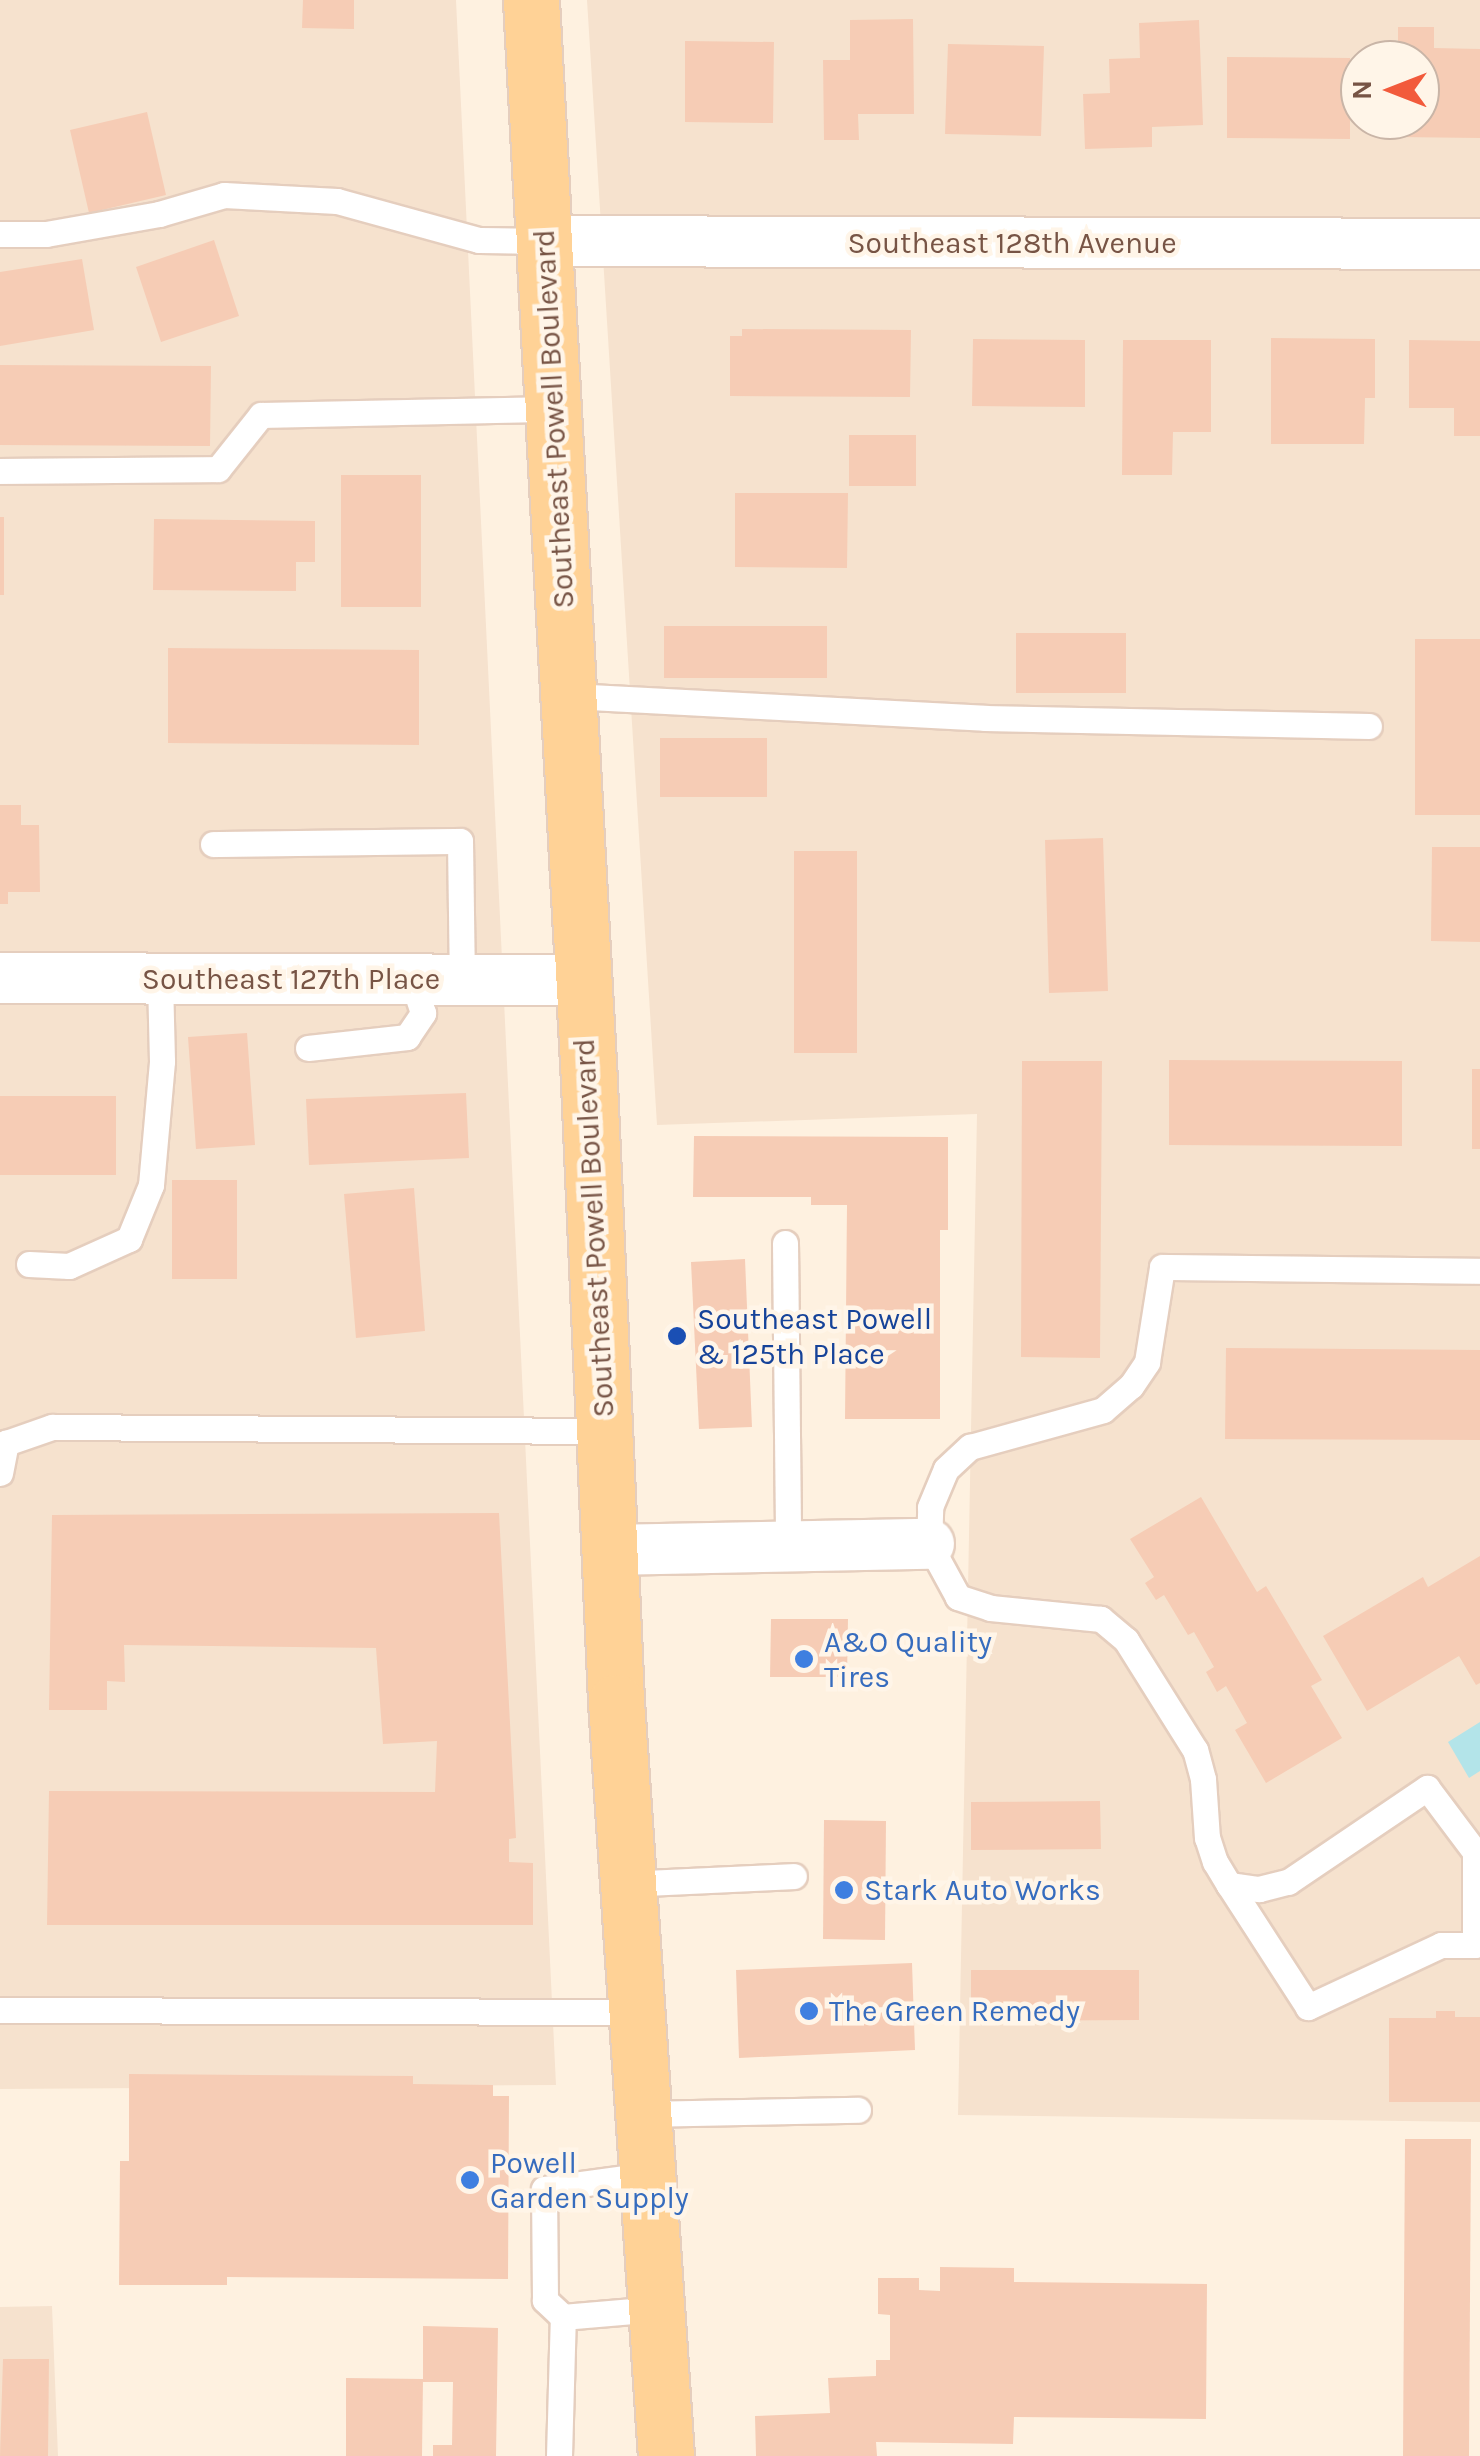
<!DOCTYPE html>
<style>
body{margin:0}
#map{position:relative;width:1480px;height:2456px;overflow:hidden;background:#fef1e0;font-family:Karla,sans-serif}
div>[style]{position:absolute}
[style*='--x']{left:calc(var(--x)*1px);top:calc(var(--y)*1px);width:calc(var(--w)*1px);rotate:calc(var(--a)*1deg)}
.residential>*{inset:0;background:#f6e2ce}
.water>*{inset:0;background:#b3e4e9}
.building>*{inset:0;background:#f6ccb5}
.roads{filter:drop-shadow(2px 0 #e5cebe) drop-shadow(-2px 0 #e5cebe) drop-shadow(0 2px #e5cebe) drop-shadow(0 -2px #e5cebe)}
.service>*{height:25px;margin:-12.5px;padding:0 12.5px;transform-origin:12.5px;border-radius:12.5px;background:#fff}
.minor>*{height:50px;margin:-25px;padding:0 25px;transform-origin:25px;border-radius:25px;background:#fff}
.primary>*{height:55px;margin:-27.5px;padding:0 27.5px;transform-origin:27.5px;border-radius:27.5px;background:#ffd296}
.dots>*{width:28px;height:28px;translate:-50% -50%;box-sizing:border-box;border:5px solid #fff5e8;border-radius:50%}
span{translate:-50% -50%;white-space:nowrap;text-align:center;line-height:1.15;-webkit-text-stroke:9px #fff5e8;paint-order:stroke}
.street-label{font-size:30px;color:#775445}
.transit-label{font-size:30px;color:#164399}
.left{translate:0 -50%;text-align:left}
.shop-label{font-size:30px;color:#366cbe}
.north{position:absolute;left:1340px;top:40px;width:100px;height:100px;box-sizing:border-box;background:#fff5e8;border:2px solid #c9b5a7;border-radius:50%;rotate:270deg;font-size:28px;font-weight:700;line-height:40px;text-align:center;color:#775445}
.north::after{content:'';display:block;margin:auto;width:35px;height:45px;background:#f25a3b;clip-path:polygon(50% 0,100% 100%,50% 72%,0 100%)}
</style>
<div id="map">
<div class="residential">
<i style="clip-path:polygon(0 0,456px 0,556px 2085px,0 2089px)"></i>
<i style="clip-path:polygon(evenodd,587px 0,1480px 0,1480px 2122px,958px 2115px,977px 1114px,657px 1125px,587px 0,1360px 60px,1420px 60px,1420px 120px,1360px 120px,1360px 60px)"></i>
<i style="clip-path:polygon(52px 2306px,58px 2456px,0 2456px,0 2307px)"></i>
</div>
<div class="water">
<i style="clip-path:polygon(1480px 1722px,1480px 1771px,1469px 1778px,1448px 1742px)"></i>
</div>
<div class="building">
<i style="clip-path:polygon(303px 0,354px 0,354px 29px,302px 28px)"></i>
<i style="clip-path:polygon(913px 19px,914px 114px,858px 114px,859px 140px,824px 140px,823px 60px,850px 60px,850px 20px)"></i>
<i style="clip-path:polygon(1199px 20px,1203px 125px,1152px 127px,1152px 147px,1085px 149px,1083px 94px,1110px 93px,1109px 59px,1140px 58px,1139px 23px)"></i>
<i style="clip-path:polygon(1398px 27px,1434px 27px,1434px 48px,1480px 49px,1480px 138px,1398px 137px,1398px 120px,1420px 120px,1420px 60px,1398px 60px)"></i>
<i style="clip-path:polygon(685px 41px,774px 42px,773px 123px,685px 122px)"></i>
<i style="clip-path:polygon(948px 44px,1044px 46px,1041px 136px,945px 134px)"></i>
<i style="clip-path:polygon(1227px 57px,1350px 58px,1350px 139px,1227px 138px)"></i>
<i style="clip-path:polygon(147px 112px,166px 195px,89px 213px,70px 130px)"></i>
<i style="clip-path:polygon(214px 240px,239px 316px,161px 342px,136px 267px)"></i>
<i style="clip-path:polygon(82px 259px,94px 330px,0 346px,0 272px)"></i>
<i style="clip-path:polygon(742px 329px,911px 330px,910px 397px,730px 396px,730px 336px,742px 336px)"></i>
<i style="clip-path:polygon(1271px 338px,1375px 339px,1375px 398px,1365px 398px,1364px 444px,1271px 444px)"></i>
<i style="clip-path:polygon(973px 339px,1085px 340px,1085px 407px,972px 406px)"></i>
<i style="clip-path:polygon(1123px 340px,1211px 340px,1211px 432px,1173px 432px,1172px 475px,1122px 475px)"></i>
<i style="clip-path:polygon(1409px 340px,1480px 341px,1480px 436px,1454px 436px,1454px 408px,1409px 408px)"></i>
<i style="clip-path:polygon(0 365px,211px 366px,210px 446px,0 445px)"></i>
<i style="clip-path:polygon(849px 435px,916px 435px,916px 486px,849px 486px)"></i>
<i style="clip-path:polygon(341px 475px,421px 475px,421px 607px,341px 607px)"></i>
<i style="clip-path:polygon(735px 493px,848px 493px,847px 568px,735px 567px)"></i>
<i style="clip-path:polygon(0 517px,4px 517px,4px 595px,0 595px)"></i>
<i style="clip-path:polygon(154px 519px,315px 521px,315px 562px,296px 562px,296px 591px,153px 590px)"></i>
<i style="clip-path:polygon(664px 626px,827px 626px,827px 678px,664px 678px)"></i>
<i style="clip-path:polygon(1016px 633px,1126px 633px,1126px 693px,1016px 693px)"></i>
<i style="clip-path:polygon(1415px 639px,1480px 639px,1480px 815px,1415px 815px)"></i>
<i style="clip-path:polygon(168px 648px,419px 650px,419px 745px,168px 743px)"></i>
<i style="clip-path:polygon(660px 738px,767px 738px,767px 797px,660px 797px)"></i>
<i style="clip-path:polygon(0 805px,21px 805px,21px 825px,39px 825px,40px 892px,8px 892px,8px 904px,0 904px)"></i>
<i style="clip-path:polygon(1103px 838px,1108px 991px,1049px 993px,1045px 840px)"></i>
<i style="clip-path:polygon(1432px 847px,1480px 847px,1480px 942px,1431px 941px)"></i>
<i style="clip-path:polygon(794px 851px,857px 851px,857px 1053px,794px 1053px)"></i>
<i style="clip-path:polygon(247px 1033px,255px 1145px,196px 1149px,188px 1037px)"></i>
<i style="clip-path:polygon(1169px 1060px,1402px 1061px,1402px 1146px,1169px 1145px)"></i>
<i style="clip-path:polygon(1022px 1061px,1102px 1061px,1100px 1358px,1021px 1357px)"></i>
<i style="clip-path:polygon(1472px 1069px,1480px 1069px,1480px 1149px,1472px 1149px)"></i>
<i style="clip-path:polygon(466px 1093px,469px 1158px,309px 1165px,306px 1099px)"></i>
<i style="clip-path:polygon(0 1096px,116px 1096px,116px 1175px,0 1175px)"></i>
<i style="clip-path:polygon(694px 1136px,948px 1137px,948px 1230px,940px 1230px,940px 1419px,845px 1419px,847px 1205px,811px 1205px,811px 1197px,693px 1197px)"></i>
<i style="clip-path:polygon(172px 1180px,237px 1180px,237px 1279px,172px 1279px)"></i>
<i style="clip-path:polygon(414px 1188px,425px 1331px,356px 1338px,344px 1194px)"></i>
<i style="clip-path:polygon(745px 1259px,752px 1427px,699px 1429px,691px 1262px)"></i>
<i style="clip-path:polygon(1226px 1348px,1480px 1350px,1480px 1440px,1225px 1439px)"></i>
<i style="clip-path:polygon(1201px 1497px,1257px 1592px,1266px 1586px,1322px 1680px,1311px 1686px,1342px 1738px,1266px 1783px,1235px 1730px,1247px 1723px,1226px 1686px,1217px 1692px,1206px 1672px,1214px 1667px,1194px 1632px,1188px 1635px,1164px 1595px,1156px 1600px,1145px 1583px,1154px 1577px,1130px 1539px)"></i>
<i style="clip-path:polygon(499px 1513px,516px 1838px,509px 1839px,509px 1862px,533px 1863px,533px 1925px,47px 1925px,49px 1791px,435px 1792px,437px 1741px,383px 1744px,376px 1648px,124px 1645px,125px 1682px,107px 1681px,107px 1710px,49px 1710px,52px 1515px)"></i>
<i style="clip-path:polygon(1480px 1556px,1480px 1683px,1476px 1685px,1459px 1656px,1367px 1711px,1323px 1636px,1423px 1577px,1428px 1587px)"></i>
<i style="clip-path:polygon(771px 1619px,848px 1619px,847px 1677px,770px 1677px)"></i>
<i style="clip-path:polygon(1100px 1801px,1101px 1849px,971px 1850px,971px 1802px)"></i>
<i style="clip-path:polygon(824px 1820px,886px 1821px,885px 1940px,823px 1939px)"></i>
<i style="clip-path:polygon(912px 1963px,915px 2050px,739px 2058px,736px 1970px)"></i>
<i style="clip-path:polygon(971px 1970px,1139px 1970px,1139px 2020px,971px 2021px)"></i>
<i style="clip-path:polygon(1436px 2011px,1455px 2011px,1455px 2017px,1480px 2017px,1480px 2102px,1389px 2102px,1389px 2018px,1436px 2018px)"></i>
<i style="clip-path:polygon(129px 2074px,413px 2076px,413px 2084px,493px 2085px,493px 2096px,509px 2096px,508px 2279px,227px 2277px,227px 2285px,119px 2285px,120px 2161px,129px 2161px)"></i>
<i style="clip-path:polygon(1405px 2139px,1471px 2139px,1469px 2456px,1403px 2456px)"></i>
<i style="clip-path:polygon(940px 2267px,1014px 2268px,1014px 2282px,1207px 2284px,1206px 2419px,1014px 2417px,1013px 2444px,876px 2442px,877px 2456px,756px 2456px,755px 2416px,830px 2413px,828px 2378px,876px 2376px,876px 2360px,890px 2360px,890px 2315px,878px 2314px,878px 2278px,919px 2278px,919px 2290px,940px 2291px)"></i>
<i style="clip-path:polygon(423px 2326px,498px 2328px,496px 2456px,433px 2456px,433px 2445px,452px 2445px,453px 2382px,423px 2382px)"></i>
<i style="clip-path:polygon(3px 2359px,49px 2359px,48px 2456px,0 2456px)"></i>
<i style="clip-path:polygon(346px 2378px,423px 2379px,422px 2456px,346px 2456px)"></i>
</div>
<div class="roads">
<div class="service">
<i style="--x:0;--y:234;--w:46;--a:0"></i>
<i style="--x:46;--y:234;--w:115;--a:-10"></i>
<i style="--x:159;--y:214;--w:68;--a:-16.3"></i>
<i style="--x:224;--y:195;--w:113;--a:3"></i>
<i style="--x:337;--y:201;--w:147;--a:15.4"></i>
<i style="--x:479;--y:240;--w:64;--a:0.9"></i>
<i style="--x:0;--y:471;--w:218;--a:-0.5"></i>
<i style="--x:218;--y:469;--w:69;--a:-51.5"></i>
<i style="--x:261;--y:415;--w:292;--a:-1.2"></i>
<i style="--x:569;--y:696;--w:417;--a:3"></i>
<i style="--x:985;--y:718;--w:384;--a:1.2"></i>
<i style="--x:213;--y:844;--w:247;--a:-0.7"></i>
<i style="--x:460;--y:841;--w:138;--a:89.2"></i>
<i style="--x:308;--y:1048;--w:100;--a:-6.3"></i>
<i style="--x:407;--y:1037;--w:29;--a:-56"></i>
<i style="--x:423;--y:1013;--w:36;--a:-108"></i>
<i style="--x:785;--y:1243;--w:304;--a:89.4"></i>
<i style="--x:29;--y:1264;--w:40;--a:2.9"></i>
<i style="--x:69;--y:1266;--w:66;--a:-24.2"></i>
<i style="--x:129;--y:1239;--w:58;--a:-67.8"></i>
<i style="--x:151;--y:1185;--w:124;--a:-84.9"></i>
<i style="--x:162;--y:1061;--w:83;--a:-91.4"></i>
<i style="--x:0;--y:1473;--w:31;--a:-79"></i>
<i style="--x:6;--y:1443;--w:49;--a:-19.2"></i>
<i style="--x:52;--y:1427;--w:552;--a:0.42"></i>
<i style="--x:626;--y:1884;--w:168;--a:-2.7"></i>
<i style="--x:1229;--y:1885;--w:30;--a:8"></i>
<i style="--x:1259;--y:1889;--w:30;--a:-14"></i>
<i style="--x:1288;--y:1882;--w:168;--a:-34.1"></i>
<i style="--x:1427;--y:1788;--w:80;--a:53.1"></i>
<i style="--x:1475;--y:1852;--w:93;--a:90"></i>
<i style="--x:1475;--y:1945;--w:34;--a:180"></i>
<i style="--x:1441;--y:1945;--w:147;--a:155"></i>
<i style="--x:1308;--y:2007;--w:145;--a:-122.9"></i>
<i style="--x:1229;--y:1885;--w:27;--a:-121"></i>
<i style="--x:1215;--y:1862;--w:25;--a:-108"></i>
<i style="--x:1207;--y:1838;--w:59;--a:-93.9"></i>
<i style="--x:1203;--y:1779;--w:30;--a:-105"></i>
<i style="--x:1195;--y:1750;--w:130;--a:-122.1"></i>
<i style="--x:1126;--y:1640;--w:33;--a:-140"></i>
<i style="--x:1101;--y:1619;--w:111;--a:-174.3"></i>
<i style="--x:991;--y:1608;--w:35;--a:-162"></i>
<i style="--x:958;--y:1597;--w:60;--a:-118.7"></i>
<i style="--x:929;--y:1544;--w:37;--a:-88"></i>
<i style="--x:930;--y:1507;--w:41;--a:-67.2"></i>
<i style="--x:946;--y:1469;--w:33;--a:-43"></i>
<i style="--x:970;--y:1447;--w:138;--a:-15.5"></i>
<i style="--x:1103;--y:1410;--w:37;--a:-41"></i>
<i style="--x:1131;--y:1386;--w:29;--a:-56"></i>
<i style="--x:1147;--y:1362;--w:96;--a:-81"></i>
<i style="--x:1162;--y:1267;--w:318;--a:0.7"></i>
<i style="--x:0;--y:2010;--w:635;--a:0.18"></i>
<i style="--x:641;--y:2114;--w:217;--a:-1.1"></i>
<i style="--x:563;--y:2317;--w:93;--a:-4.9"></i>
<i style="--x:559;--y:2456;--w:139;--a:-88.4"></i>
<i style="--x:563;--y:2317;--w:25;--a:-137"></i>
<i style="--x:545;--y:2300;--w:111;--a:-90.5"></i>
<i style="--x:544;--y:2189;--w:103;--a:-7.8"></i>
</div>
<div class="minor">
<i style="--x:543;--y:241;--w:937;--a:0.18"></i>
<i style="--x:0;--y:978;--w:582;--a:0.2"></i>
<i style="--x:608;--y:1550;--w:321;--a:-1.1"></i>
</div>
<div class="primary">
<i style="--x:531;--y:0;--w:1085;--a:86.93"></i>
<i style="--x:589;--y:1083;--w:620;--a:87.5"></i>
<i style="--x:616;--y:1702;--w:756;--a:86.21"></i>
</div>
</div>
<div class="dots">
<i style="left:677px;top:1336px;background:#1a4fb4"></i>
<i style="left:804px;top:1659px;background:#3f7fe0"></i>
<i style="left:844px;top:1890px;background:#3f7fe0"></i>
<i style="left:809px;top:2011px;background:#3f7fe0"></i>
<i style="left:470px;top:2180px;background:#3f7fe0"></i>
</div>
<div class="street-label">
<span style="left:1012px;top:243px">Southeast 128th Avenue</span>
<span style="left:554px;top:419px;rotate:-93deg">Southeast Powell Boulevard</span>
<span style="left:291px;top:979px">Southeast 127th Place</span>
<span style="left:594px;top:1228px;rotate:-93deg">Southeast Powell Boulevard</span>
</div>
<div class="transit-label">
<span class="left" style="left:697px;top:1336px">Southeast Powell<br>&amp; 125th Place</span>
</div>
<div class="shop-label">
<span class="left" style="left:824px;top:1659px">A&amp;O Quality<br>Tires</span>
<span class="left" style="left:864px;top:1890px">Stark Auto Works</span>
<span class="left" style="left:829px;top:2011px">The Green Remedy</span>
<span class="left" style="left:490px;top:2180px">Powell<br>Garden Supply</span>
</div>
<div class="north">N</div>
</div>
